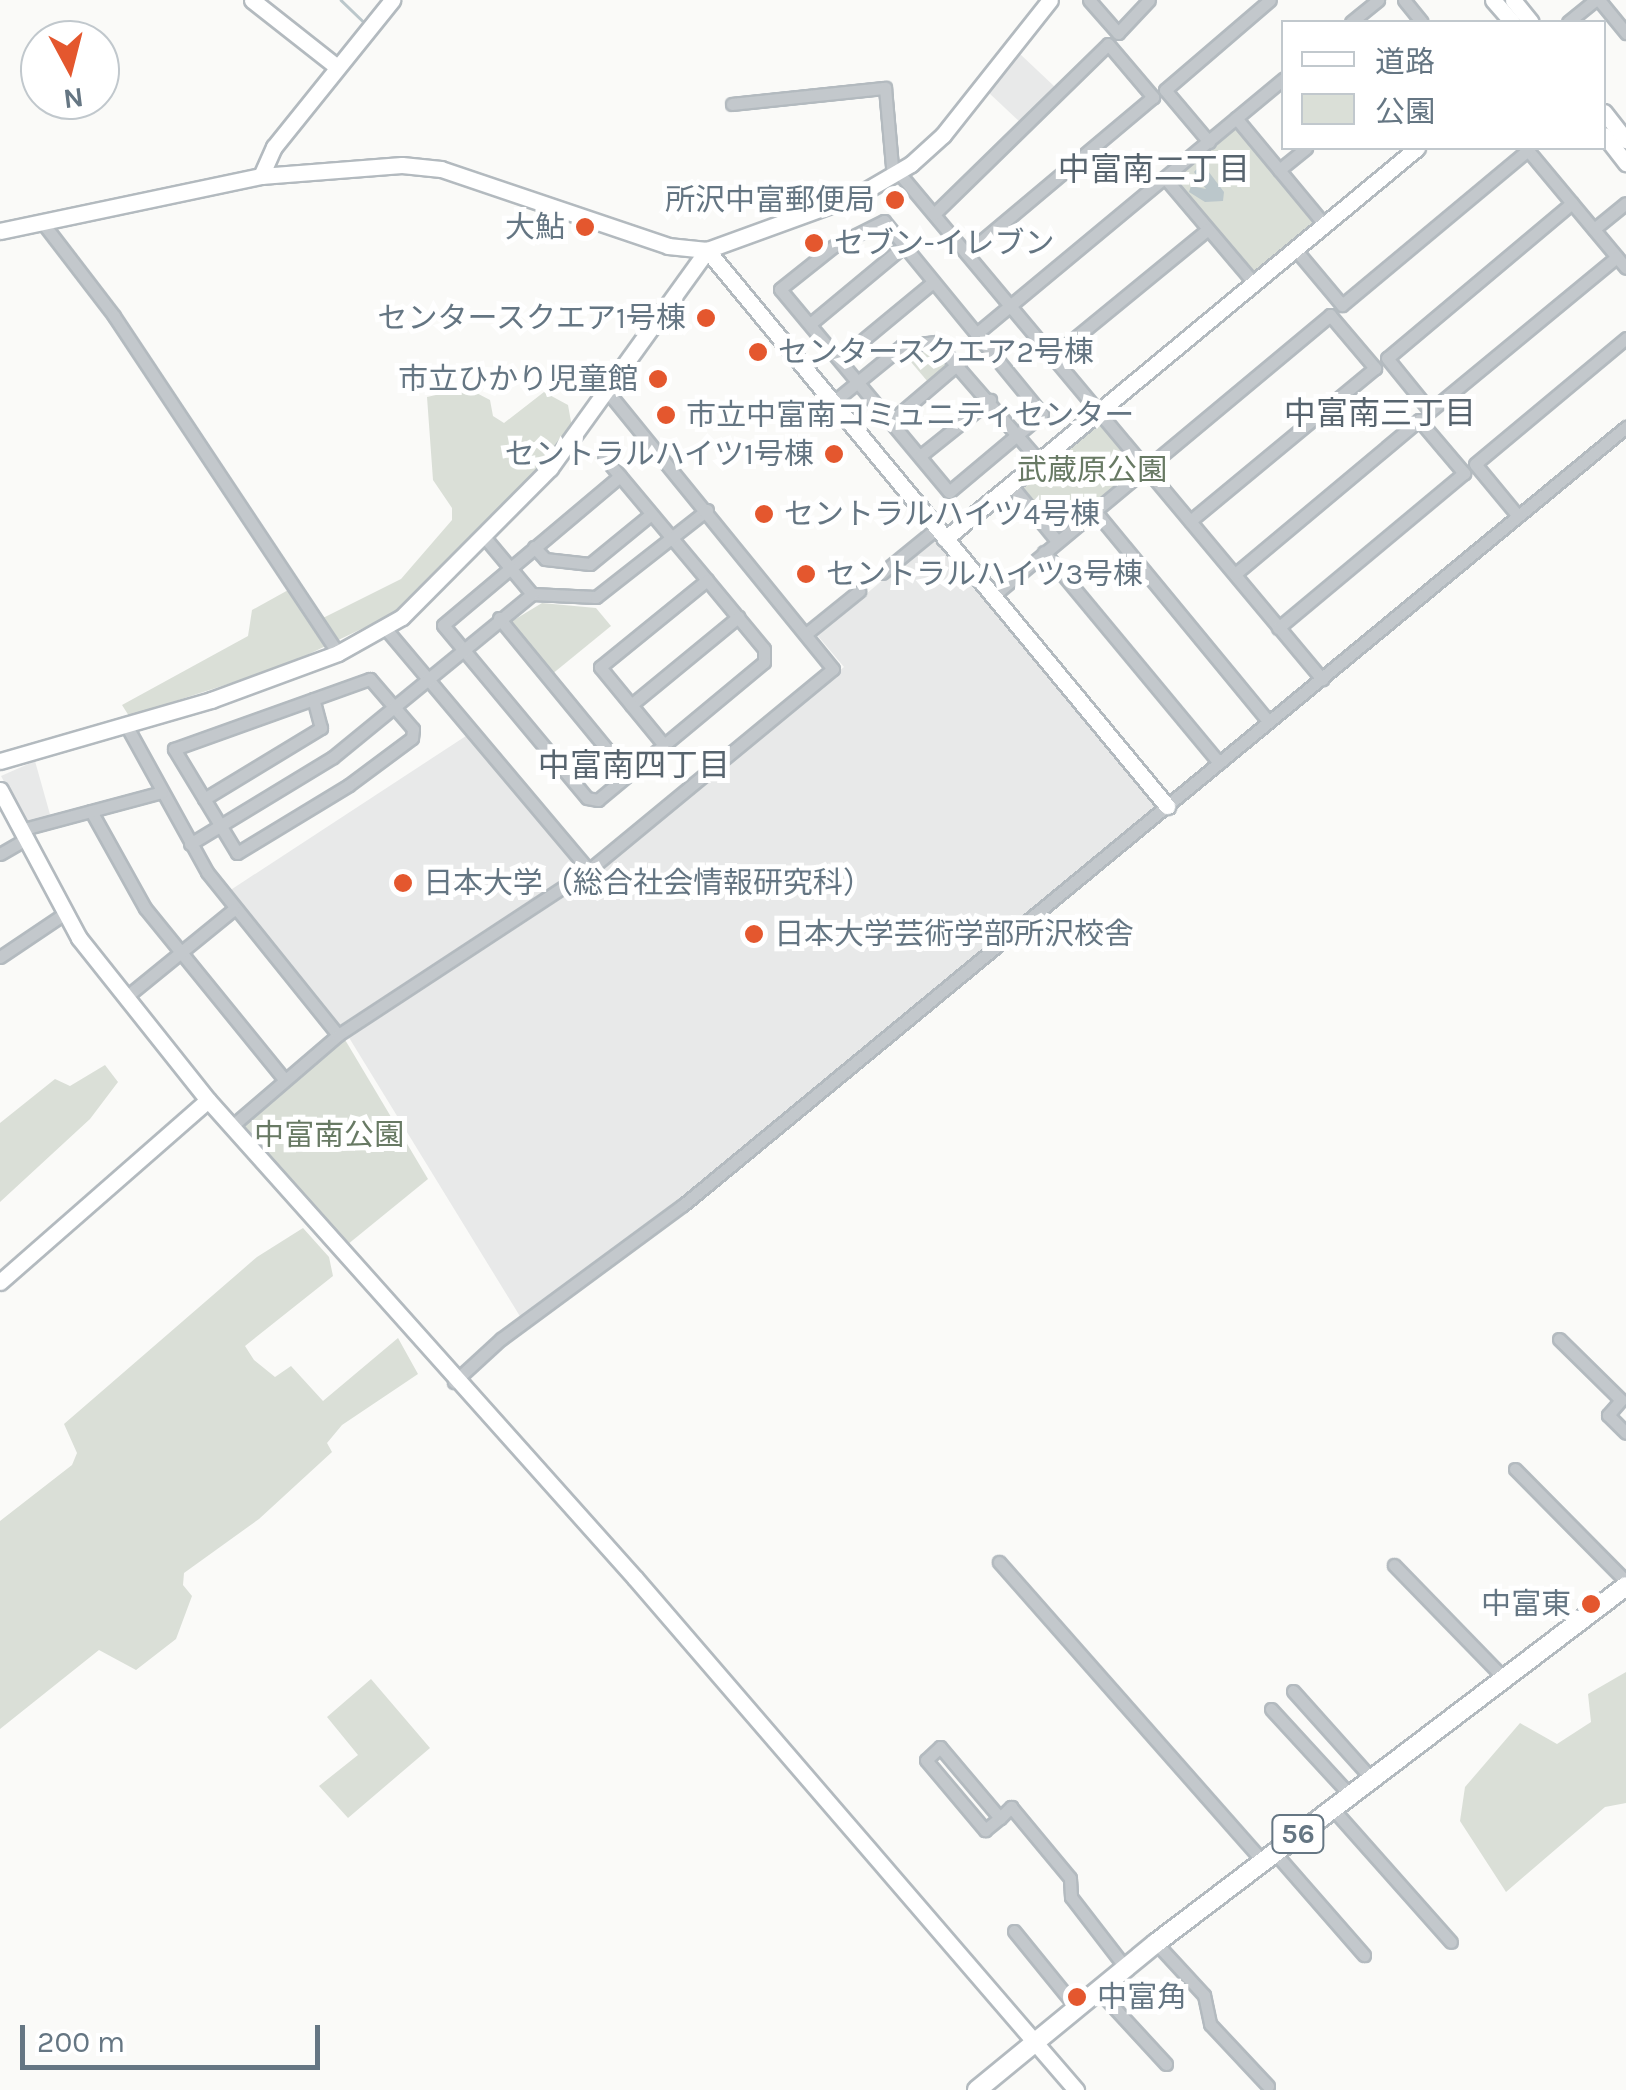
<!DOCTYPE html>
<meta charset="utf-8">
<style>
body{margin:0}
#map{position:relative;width:1626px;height:2090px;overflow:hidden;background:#fafaf8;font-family:Karla,"Noto Sans JP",sans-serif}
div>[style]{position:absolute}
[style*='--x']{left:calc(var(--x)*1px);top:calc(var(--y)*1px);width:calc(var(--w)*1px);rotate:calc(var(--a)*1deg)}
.built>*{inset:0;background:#e8e9e9}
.green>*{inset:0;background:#dadfd7}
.water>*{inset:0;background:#bbc7cb}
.stream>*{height:2.5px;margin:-1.25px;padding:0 1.25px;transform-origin:1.25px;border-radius:1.25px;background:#bbc7cb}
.roads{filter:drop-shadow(2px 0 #b3babf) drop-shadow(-2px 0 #b3babf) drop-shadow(0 2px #b3babf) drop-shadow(0 -2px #b3babf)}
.street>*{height:11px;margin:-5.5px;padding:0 5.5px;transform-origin:5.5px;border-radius:5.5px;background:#c3c8cc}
.secondary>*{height:15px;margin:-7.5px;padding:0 7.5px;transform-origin:7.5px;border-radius:7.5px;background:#fff}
.primary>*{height:18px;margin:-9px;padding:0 9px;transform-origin:9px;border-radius:9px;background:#fff}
.dots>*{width:28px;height:28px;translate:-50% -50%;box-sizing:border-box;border:5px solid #fff;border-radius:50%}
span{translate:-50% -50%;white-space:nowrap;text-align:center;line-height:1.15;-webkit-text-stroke:10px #fff;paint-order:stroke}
.shield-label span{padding:2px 8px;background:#fff;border:2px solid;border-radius:8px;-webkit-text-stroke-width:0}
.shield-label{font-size:28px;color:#657683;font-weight:700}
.poi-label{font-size:30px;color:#657683}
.right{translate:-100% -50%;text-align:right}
.left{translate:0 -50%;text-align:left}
.park-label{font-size:30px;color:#687a64}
.neighbourhood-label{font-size:32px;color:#57646e}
.legend{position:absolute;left:1281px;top:20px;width:325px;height:130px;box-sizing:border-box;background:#fff;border:2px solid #c1c8cd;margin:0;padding:12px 18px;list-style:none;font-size:30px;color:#657683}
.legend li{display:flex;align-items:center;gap:20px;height:50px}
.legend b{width:50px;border:2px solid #c1c8cd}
.north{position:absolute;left:20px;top:20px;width:100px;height:100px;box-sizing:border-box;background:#fff;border:2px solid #c1c8cd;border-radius:50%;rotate:173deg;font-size:28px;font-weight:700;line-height:40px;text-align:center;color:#657683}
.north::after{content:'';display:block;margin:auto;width:35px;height:45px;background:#e4572e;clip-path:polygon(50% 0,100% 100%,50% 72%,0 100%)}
.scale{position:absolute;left:20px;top:2025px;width:300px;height:45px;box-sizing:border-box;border:5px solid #657683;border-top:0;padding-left:12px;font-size:30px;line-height:35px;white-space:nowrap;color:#657683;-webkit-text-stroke:8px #fff;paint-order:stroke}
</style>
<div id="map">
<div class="built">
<i style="clip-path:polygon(1019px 53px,1055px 87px,1021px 123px,988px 92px)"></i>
<i style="clip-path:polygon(933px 538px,1161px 807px,685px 1197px,521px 1318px,348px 1036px,592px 875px,844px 667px,817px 635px)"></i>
<i style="clip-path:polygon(469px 734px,580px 872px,337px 1027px,226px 893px)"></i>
<i style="clip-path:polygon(35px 761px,51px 818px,28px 825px,1px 776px)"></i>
</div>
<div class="green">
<i style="clip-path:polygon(1233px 126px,1316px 221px,1252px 275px,1173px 181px)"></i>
<i style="clip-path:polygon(927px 348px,948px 364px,928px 382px,905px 355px)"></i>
<i style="clip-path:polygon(467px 388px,490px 400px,493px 416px,504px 423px,544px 392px,568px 405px,572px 427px,552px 460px,399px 611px,284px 666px,129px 716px,122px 705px,248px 636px,252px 610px,290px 589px,307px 615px,325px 617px,401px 579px,452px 520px,452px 508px,433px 480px,427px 397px)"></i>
<i style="clip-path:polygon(1103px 422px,1140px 469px,1056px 534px,1020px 490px)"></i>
<i style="clip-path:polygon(542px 603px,596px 608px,611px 626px,551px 675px,509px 623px)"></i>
<i style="clip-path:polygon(344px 1038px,428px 1179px,342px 1249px,239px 1125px)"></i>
<i style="clip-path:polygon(105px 1065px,118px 1082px,90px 1119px,0 1202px,0 1123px,55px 1079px,70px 1086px)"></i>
<i style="clip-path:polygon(303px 1228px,329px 1257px,333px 1276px,245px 1346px,254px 1360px,275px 1377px,291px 1366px,323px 1401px,398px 1338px,418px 1374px,342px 1425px,327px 1443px,332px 1452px,259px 1519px,184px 1573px,183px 1585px,192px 1596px,176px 1639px,136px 1670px,99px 1650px,0 1729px,0 1521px,72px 1465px,77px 1453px,64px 1424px,257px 1257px)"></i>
<i style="clip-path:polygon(1626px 1672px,1626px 1803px,1605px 1807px,1506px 1892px,1460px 1821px,1465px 1787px,1520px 1723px,1557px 1744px,1591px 1722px,1588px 1694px)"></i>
<i style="clip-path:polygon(371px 1679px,430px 1748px,348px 1818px,319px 1786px,358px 1755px,327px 1717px)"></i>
</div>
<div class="water">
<i style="clip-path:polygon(1202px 163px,1224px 192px,1223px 201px,1205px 202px,1189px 192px,1191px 186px,1206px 189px,1194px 172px)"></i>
</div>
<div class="stream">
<i style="--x:341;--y:0;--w:32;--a:44"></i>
</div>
<div class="roads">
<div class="street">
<i style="--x:1089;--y:0;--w:44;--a:48.7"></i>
<i style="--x:1118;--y:33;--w:45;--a:-46.8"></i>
<i style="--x:1404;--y:0;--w:28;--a:51"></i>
<i style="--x:1599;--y:0;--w:43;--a:50.7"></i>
<i style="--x:1351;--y:22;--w:35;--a:-39"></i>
<i style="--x:1568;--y:22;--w:35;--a:-39"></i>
<i style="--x:732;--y:104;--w:154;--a:-6"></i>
<i style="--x:885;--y:88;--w:89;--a:84.9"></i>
<i style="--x:1236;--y:118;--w:138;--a:50.3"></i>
<i style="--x:1209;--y:142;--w:68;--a:-130.2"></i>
<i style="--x:1165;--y:90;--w:138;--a:-40.6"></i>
<i style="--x:1526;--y:148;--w:156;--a:50.2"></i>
<i style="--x:1279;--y:170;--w:35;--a:-39"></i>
<i style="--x:899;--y:173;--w:660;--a:50.11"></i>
<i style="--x:1165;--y:178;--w:138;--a:49.7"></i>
<i style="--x:1572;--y:203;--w:241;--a:140"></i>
<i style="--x:1387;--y:358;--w:68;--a:50.9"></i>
<i style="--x:1430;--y:411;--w:242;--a:-39.5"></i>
<i style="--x:934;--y:214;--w:243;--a:-44.3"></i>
<i style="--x:1108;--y:44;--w:70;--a:49.7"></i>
<i style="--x:1153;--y:97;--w:243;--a:140"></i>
<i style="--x:884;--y:221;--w:249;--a:50.7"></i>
<i style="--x:1042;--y:414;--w:121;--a:140"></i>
<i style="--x:949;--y:492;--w:264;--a:-129.8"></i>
<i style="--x:780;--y:289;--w:69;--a:-38.5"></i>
<i style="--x:834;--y:246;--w:56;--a:-26.6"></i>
<i style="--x:42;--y:222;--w:118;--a:52.5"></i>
<i style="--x:114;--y:316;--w:405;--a:56.4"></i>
<i style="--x:1594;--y:229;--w:41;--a:-39.1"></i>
<i style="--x:1295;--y:249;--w:73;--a:50"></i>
<i style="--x:1342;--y:305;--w:242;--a:-39.8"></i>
<i style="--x:810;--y:324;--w:122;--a:-39.7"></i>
<i style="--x:976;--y:334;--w:400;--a:-39.7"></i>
<i style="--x:1053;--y:356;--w:200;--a:-39.3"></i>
<i style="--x:840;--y:359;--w:121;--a:-39.6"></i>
<i style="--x:832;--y:403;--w:90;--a:-39.2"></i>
<i style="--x:902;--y:346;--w:34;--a:-7"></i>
<i style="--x:936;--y:342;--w:157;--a:49.1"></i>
<i style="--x:891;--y:421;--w:91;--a:-40.5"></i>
<i style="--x:920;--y:456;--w:90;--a:-38.7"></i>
<i style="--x:604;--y:457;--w:25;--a:50"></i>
<i style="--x:620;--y:476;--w:136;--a:50.1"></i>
<i style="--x:707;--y:580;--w:89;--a:50.4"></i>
<i style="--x:764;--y:649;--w:13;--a:90"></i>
<i style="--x:764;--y:662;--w:216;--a:140.3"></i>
<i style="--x:598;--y:800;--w:11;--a:-170"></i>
<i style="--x:587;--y:798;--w:225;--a:-129.8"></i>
<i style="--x:443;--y:625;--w:231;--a:-40.1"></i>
<i style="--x:1011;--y:485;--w:72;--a:50.6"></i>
<i style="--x:1095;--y:511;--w:273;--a:50.5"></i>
<i style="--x:1518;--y:516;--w:67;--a:-129.6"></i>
<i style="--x:1475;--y:464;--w:197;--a:-39.8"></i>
<i style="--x:486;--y:539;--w:72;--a:50.1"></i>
<i style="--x:532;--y:594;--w:64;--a:2.7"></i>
<i style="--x:596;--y:597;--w:141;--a:-38.1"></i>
<i style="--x:534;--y:547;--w:16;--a:47"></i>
<i style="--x:545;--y:559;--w:45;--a:6.3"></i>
<i style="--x:590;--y:564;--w:79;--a:-39.3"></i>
<i style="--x:1044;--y:552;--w:274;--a:50.3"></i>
<i style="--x:882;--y:573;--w:70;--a:-39.2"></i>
<i style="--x:1235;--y:574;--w:240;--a:-39.9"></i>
<i style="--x:1419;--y:420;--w:70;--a:49.7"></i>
<i style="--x:1464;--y:473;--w:242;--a:140.2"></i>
<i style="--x:993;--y:596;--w:439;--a:-39.8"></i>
<i style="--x:1330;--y:315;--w:70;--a:49.7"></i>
<i style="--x:1375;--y:368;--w:240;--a:140.4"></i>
<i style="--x:499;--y:618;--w:203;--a:50.6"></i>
<i style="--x:385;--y:628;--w:317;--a:49.9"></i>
<i style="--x:807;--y:633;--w:67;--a:-38.9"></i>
<i style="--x:370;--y:679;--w:66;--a:49.3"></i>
<i style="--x:413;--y:729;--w:9;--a:96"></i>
<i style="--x:412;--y:738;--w:79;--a:143.3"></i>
<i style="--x:349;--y:785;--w:131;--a:148.7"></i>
<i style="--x:237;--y:853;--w:122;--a:-121.2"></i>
<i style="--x:174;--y:749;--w:208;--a:-19.7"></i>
<i style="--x:631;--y:705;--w:139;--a:-39.4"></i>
<i style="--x:126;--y:725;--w:168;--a:61.1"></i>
<i style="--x:207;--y:872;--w:209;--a:51.2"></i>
<i style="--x:664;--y:745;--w:101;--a:-129.4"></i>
<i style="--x:600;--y:667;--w:138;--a:-39.1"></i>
<i style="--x:204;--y:799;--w:137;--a:-31.3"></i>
<i style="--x:321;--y:728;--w:30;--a:-105"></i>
<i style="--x:91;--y:811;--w:111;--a:60.9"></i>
<i style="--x:145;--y:908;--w:220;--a:50.9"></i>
<i style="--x:20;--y:830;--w:147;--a:-15"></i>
<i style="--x:190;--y:844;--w:167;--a:-31.3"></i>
<i style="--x:333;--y:757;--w:257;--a:-39.3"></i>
<i style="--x:0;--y:854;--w:28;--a:-30"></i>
<i style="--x:0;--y:957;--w:77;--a:-33.9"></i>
<i style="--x:126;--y:997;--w:139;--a:-39.2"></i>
<i style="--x:232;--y:1126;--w:140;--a:-40.6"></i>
<i style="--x:338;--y:1035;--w:300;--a:-33.3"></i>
<i style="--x:589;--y:870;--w:316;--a:-39.5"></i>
<i style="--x:833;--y:669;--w:358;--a:-129.1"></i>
<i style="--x:1559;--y:1339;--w:87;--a:44.5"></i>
<i style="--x:1621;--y:1400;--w:20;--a:131"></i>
<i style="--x:1608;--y:1415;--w:25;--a:45"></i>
<i style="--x:454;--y:1382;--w:64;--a:-42.5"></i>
<i style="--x:501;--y:1339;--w:226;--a:-36.4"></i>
<i style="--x:683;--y:1205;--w:1223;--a:-39.52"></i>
<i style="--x:1515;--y:1469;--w:158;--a:45.3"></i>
<i style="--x:999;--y:1562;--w:397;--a:48.6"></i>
<i style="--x:1394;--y:1565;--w:158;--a:45.8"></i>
<i style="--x:1293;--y:1691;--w:117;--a:48.1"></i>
<i style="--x:1271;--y:1709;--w:117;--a:47.4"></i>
<i style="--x:1332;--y:1808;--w:179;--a:48.4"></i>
<i style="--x:1000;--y:1818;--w:93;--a:-130.2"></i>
<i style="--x:940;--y:1747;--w:19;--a:137"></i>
<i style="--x:926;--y:1760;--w:92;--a:49.9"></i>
<i style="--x:985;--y:1830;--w:19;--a:-39"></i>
<i style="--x:1000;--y:1818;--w:16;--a:-45"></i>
<i style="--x:1011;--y:1807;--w:92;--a:50.3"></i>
<i style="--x:1070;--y:1878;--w:19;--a:87"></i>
<i style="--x:1071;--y:1897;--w:88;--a:52.4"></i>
<i style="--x:1274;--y:1852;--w:137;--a:48.9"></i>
<i style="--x:1014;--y:1931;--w:97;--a:50.9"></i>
<i style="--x:1156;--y:1943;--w:71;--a:47.3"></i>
<i style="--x:1204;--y:1995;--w:30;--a:78"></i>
<i style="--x:1210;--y:2024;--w:85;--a:46.9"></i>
<i style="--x:1097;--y:1989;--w:102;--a:47.4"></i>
</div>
<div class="secondary">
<i style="--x:252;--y:0;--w:108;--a:38.2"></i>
<i style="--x:1493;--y:0;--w:29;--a:49"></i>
<i style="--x:1513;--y:0;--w:28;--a:51"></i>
<i style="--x:1604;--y:112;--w:36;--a:52"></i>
<i style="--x:1604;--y:135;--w:36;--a:52"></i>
<i style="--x:261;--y:176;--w:32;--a:-66"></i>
<i style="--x:274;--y:147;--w:189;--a:-51.2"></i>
<i style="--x:0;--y:231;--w:267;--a:-11.9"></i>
<i style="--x:261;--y:176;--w:141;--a:-4.5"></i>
<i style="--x:402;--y:165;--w:39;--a:6"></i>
<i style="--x:441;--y:169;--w:240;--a:18.7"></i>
<i style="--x:668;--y:246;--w:39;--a:6"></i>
<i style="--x:707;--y:250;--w:161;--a:-20"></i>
<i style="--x:858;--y:195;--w:61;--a:-30.3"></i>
<i style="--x:911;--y:164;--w:43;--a:-42.2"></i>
<i style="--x:943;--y:135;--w:172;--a:-51.6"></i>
<i style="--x:707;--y:250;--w:722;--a:50.4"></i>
<i style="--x:945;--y:539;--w:613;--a:-39.64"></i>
<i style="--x:0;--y:761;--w:220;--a:-16.1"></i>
<i style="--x:211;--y:700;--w:135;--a:-20.3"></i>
<i style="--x:338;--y:653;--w:73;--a:-29.4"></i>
<i style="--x:402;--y:617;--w:210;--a:-45.2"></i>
<i style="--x:550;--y:468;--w:269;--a:-54.2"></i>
<i style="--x:0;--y:790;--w:168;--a:61.9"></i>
<i style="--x:79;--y:938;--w:207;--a:51.5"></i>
<i style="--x:208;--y:1100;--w:641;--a:48.23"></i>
<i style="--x:635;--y:1578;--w:676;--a:49.26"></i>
<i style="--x:0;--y:1282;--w:276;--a:-41.2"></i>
</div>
<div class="primary">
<i style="--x:977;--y:2090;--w:232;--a:-39.4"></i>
<i style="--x:1156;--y:1943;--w:590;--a:-37.22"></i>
</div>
</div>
<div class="dots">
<i style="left:895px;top:200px;background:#e4572e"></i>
<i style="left:585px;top:227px;background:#e4572e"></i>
<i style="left:814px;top:243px;background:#e4572e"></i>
<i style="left:706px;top:318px;background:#e4572e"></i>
<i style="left:758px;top:352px;background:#e4572e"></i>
<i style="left:658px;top:379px;background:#e4572e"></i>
<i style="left:666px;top:415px;background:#e4572e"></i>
<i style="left:834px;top:454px;background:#e4572e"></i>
<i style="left:764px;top:514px;background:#e4572e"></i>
<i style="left:806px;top:574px;background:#e4572e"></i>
<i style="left:403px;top:883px;background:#e4572e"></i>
<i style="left:754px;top:934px;background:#e4572e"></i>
<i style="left:1591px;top:1604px;background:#e4572e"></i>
<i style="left:1077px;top:1997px;background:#e4572e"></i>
</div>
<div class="shield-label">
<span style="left:1298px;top:1834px">56</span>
</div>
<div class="poi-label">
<span class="right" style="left:875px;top:200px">所沢中富郵便局</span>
<span class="right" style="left:565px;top:227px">大鮎</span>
<span class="left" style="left:834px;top:243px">セブン-イレブン</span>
<span class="right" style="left:686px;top:318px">センタースクエア1号棟</span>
<span class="left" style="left:778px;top:352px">センタースクエア2号棟</span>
<span class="right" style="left:638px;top:379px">市立ひかり児童館</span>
<span class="left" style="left:686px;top:415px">市立中富南コミュニティセンター</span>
<span class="right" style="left:814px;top:454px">セントラルハイツ1号棟</span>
<span class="left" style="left:784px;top:514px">セントラルハイツ4号棟</span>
<span class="left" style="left:826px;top:574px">セントラルハイツ3号棟</span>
<span class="left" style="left:423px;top:883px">日本大学（総合社会情報研究科）</span>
<span class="left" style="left:774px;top:934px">日本大学芸術学部所沢校舎</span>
<span class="right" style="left:1571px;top:1604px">中富東</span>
<span class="left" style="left:1097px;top:1997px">中富角</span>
</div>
<div class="park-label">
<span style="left:1092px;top:470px">武蔵原公園</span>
<span style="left:329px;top:1135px">中富南公園</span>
</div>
<div class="neighbourhood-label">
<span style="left:1154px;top:170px">中富南二丁目</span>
<span style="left:1380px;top:414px">中富南三丁目</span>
<span style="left:634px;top:766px">中富南四丁目</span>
</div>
<ul class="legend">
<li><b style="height:12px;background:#fff"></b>道路</li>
<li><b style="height:28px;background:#dadfd7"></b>公園</li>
</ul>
<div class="north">N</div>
<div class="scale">200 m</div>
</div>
